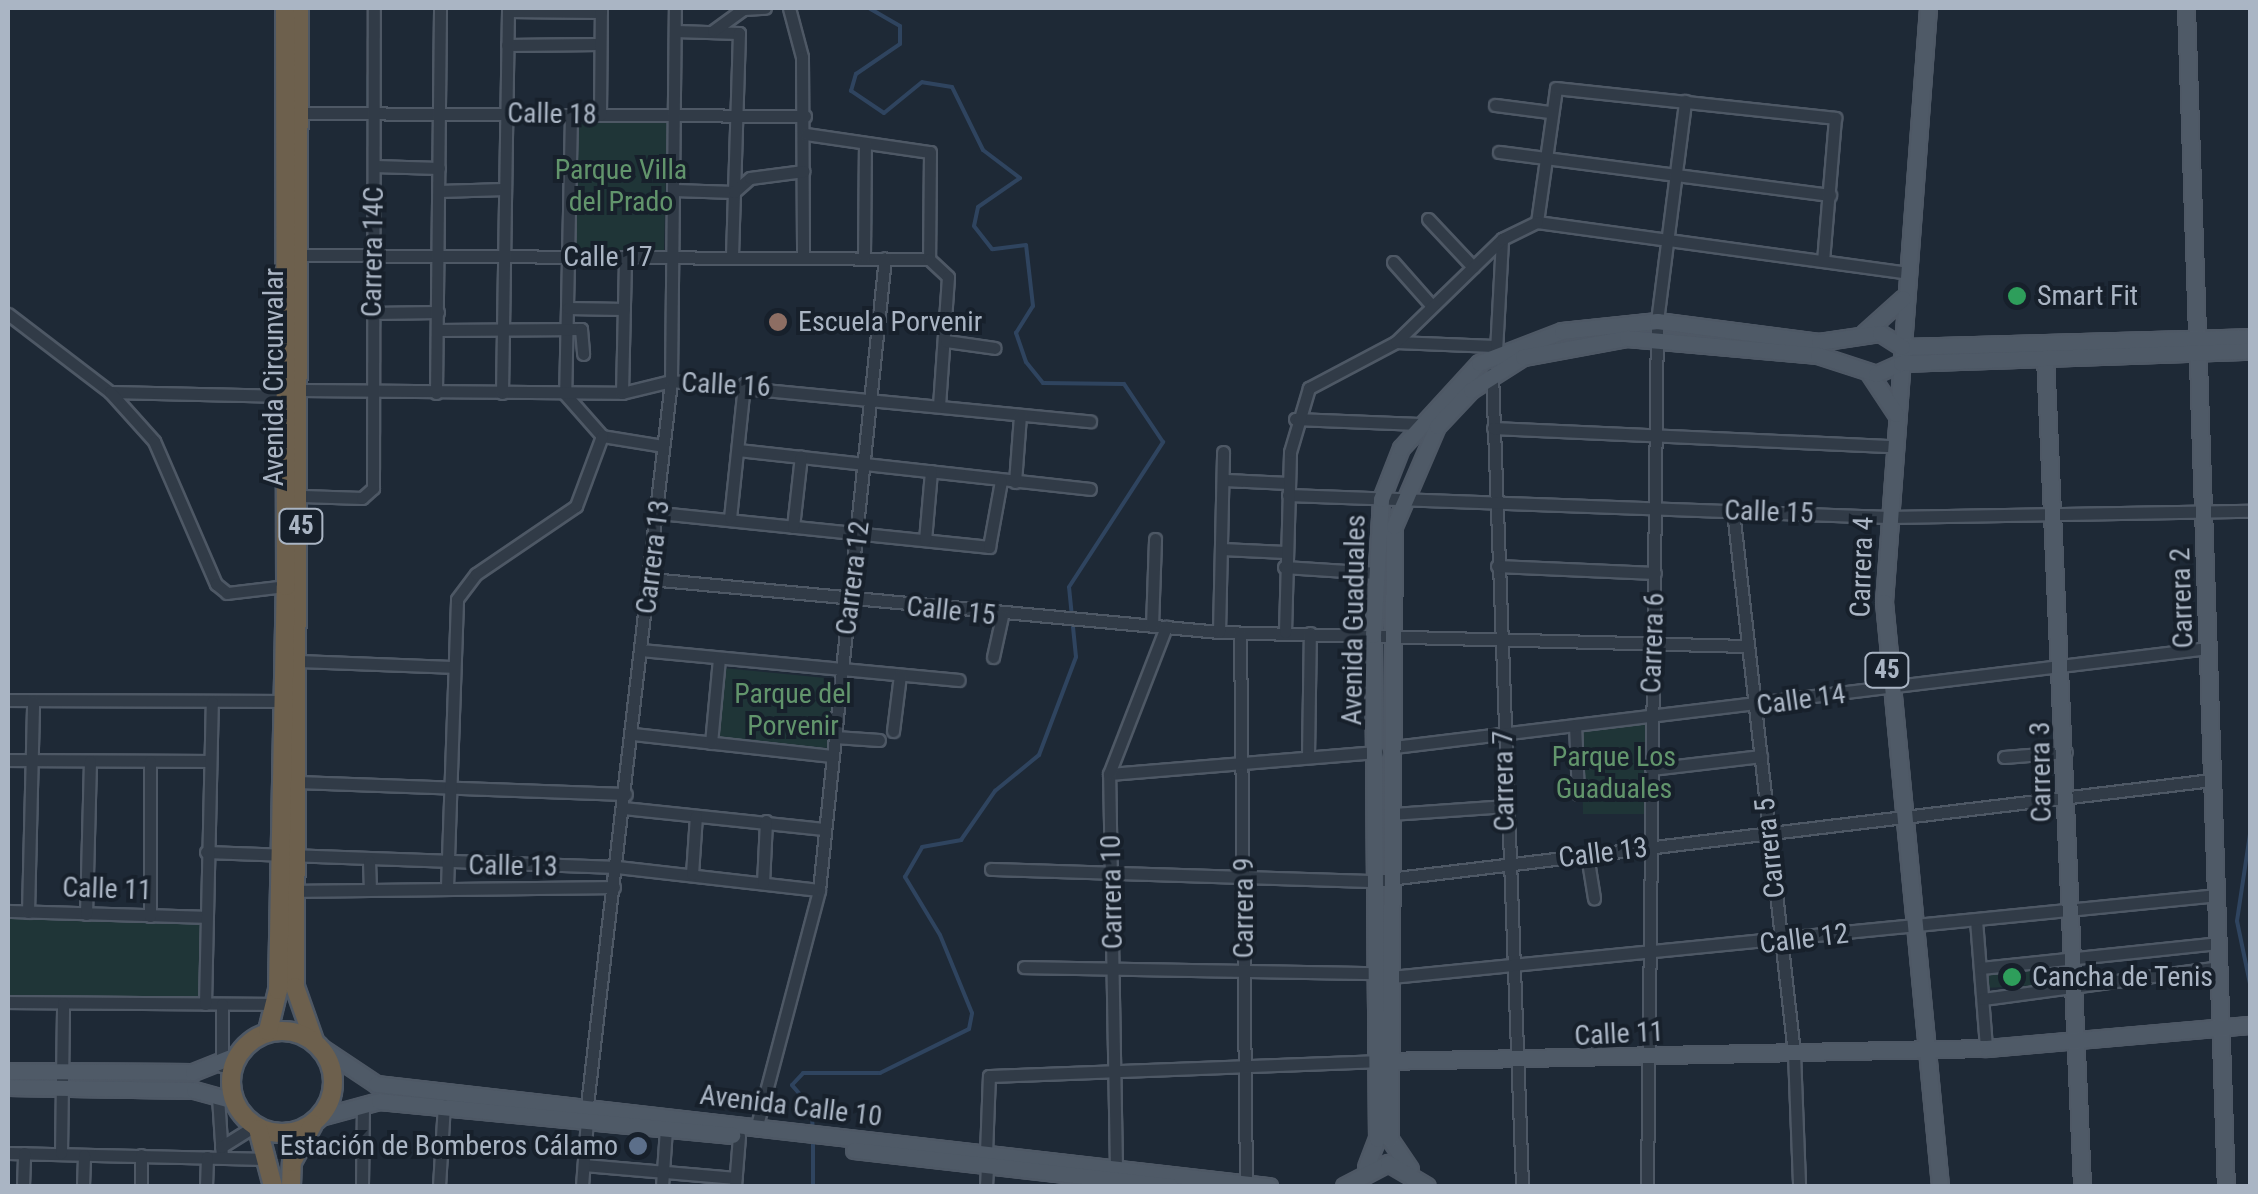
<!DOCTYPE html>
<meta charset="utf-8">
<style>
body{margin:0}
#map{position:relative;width:2258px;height:1194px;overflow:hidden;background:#1e2936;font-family:"Roboto Condensed",sans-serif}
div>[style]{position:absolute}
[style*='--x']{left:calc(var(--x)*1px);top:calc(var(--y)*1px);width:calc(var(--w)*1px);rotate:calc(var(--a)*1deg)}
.green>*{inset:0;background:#1f3537}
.stream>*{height:4px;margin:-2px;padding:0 2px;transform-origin:2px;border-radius:2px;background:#2f445f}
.roads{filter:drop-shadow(2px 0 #4e5865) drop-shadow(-2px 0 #4e5865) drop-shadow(0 2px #4e5865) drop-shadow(0 -2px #4e5865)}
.minor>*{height:11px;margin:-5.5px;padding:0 5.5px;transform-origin:5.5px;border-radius:5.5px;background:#313b47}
.major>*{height:15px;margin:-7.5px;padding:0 7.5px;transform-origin:7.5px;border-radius:7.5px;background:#4f5a67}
.highway>*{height:18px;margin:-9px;padding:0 9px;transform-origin:9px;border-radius:9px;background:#6d604d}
.highway>.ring{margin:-9px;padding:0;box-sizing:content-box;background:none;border:18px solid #6d604d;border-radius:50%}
.dots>*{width:28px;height:28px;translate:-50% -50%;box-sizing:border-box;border:5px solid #17202b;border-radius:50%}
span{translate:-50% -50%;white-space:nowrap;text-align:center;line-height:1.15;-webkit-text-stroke:8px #17202b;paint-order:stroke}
.shield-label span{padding:2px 8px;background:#17202b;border:2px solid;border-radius:8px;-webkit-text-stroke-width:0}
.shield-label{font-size:25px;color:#aab5c4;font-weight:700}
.street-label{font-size:28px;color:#aab5c4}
.park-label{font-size:28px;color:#62956c}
.poi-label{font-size:28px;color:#aab5c4}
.left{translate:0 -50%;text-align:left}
.right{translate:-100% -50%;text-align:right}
.frame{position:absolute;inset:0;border:10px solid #aab5c4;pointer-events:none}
</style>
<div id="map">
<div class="green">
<i style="clip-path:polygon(577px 121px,667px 123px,664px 251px,575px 249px)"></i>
<i style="clip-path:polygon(723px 668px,836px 679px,828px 748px,718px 738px)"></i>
<i style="clip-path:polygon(1645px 723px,1647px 814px,1583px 814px,1581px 732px)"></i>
<i style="clip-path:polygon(8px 918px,203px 920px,202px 1000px,8px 995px)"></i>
<i style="clip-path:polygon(2038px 963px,2038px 985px,1986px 988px,1985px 968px)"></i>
</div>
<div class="stream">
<i style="--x:2250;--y:834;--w:88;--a:98.5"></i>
<i style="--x:2237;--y:921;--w:64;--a:78.3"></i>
<i style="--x:813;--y:1130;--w:23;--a:-95"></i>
<i style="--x:811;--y:1107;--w:29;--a:-131"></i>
<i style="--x:792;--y:1085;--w:16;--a:-47"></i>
<i style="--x:803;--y:1073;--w:77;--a:0"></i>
<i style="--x:880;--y:1073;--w:99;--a:-26.3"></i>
<i style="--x:969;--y:1029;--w:16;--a:-79"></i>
<i style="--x:972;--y:1013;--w:84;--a:-112.3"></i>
<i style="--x:940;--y:935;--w:68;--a:-121.1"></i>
<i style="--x:905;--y:877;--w:34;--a:-60"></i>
<i style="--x:922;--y:847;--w:40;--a:-10"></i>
<i style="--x:961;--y:840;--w:60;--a:-55.2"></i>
<i style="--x:995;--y:791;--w:57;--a:-39.3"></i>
<i style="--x:1039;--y:755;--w:105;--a:-69.3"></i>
<i style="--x:1076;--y:657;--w:70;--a:-95.7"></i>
<i style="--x:1069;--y:587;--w:173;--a:-57"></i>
<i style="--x:1163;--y:442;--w:70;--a:-123.9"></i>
<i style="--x:1124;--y:384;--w:81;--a:-179.3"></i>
<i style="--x:1043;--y:383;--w:27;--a:-129"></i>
<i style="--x:1026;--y:362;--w:31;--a:-109"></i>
<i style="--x:1016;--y:333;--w:32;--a:-58"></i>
<i style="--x:1033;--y:306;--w:61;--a:-96.5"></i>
<i style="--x:1026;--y:245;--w:34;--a:173"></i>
<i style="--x:992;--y:249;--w:29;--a:-128"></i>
<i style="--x:974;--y:226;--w:19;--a:-78"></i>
<i style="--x:978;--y:207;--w:51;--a:-34.6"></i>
<i style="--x:1020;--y:178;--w:46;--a:-142.9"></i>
<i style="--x:983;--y:150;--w:70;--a:-116.2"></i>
<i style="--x:952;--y:87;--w:30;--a:-171"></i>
<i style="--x:922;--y:82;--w:49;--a:140.8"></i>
<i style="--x:884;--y:113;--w:40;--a:-146"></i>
<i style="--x:851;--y:91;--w:18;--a:-74"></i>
<i style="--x:856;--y:74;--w:53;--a:-34.3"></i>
<i style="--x:900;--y:44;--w:18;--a:-90"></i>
<i style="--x:900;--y:26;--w:36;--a:-150"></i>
<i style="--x:813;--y:1140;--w:46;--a:90"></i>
</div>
<div class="roads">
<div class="minor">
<i style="--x:789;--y:8;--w:51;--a:75.1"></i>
<i style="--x:802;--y:57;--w:197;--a:89.7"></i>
<i style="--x:508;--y:11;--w:93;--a:0.6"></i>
<i style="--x:675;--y:31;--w:64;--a:1.8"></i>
<i style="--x:739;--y:33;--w:225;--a:91.8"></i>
<i style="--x:713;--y:31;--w:37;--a:-36"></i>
<i style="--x:743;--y:9;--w:22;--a:-3"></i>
<i style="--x:507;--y:45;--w:93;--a:-0.6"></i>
<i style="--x:1495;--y:105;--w:55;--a:7.3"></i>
<i style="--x:299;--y:113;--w:506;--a:0.34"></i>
<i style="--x:571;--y:115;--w:279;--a:91.2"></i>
<i style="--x:565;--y:394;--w:56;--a:48.6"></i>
<i style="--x:602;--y:436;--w:62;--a:9.3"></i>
<i style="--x:600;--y:115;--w:107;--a:-89.5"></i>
<i style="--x:806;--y:134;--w:125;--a:8.3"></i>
<i style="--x:930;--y:152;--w:107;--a:90.5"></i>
<i style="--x:1499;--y:152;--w:334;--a:7.4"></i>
<i style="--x:374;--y:166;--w:65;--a:1.8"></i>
<i style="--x:674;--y:190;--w:60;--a:1.9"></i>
<i style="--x:734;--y:192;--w:21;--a:-41"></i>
<i style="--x:750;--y:178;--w:54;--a:-7.4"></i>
<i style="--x:439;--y:191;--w:65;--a:-1.8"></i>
<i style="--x:1428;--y:219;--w:66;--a:46.8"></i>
<i style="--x:1537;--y:222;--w:135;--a:-81.9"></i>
<i style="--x:1556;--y:88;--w:281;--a:6.1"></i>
<i style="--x:1835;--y:118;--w:143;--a:94.8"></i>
<i style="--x:1537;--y:222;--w:369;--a:7.8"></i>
<i style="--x:296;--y:255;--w:633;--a:0.36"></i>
<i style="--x:929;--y:259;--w:26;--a:43"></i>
<i style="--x:948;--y:277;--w:128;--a:94"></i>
<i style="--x:864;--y:256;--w:113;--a:-89.5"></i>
<i style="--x:1393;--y:262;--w:57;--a:48.5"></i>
<i style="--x:568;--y:308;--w:56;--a:1"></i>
<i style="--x:372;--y:313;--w:66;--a:-0.9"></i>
<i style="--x:8;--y:314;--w:128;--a:37.4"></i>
<i style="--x:110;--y:392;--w:178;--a:1.3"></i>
<i style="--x:437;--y:330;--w:144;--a:-0.4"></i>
<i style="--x:581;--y:329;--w:25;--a:85"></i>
<i style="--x:946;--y:341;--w:49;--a:8.1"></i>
<i style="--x:1396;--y:342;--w:98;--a:2.3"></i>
<i style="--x:1496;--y:351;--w:112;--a:-86.9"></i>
<i style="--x:1492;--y:374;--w:813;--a:87.88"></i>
<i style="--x:301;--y:390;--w:321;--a:0.5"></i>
<i style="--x:622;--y:393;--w:50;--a:-13.8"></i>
<i style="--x:671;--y:381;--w:421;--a:5.5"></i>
<i style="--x:110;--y:392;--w:66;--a:48.1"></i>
<i style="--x:154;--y:441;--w:156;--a:66.6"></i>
<i style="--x:216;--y:584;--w:14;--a:39"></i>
<i style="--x:227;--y:593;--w:59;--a:-6.8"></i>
<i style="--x:436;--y:393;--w:385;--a:-89.4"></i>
<i style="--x:502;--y:393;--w:385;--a:-89.1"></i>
<i style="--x:622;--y:393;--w:135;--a:-88.7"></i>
<i style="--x:1295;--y:419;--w:124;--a:2.3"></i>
<i style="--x:1493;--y:428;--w:400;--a:2.6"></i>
<i style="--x:738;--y:450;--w:354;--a:6.3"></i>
<i style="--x:1225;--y:480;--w:63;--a:2.7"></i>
<i style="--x:1015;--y:482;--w:67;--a:-85.7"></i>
<i style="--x:1288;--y:495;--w:601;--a:2.1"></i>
<i style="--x:1889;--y:517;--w:361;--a:-1"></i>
<i style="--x:302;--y:496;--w:60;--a:1.9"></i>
<i style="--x:362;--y:498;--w:15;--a:-42"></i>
<i style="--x:373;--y:488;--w:480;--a:-89.9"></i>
<i style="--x:1733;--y:511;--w:545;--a:83.58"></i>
<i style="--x:1794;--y:1053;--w:133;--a:87.8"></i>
<i style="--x:660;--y:513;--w:331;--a:5.9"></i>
<i style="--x:989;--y:547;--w:67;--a:-79.7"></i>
<i style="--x:730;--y:518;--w:135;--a:-84"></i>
<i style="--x:793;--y:527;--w:71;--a:-83.6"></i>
<i style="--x:925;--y:540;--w:69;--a:-85"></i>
<i style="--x:1222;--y:549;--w:63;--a:2.7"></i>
<i style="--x:1497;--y:566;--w:158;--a:2.5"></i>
<i style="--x:1284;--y:567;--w:93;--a:3.7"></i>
<i style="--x:650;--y:579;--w:571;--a:5.32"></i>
<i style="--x:1219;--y:632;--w:526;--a:1.52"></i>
<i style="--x:1152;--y:626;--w:87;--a:-88"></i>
<i style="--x:1219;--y:632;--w:180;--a:-88.7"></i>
<i style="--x:1285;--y:632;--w:180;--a:-88.4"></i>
<i style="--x:1290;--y:452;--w:67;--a:-73.5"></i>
<i style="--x:1309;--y:388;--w:98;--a:-27.9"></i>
<i style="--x:1396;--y:342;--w:148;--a:-44.2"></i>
<i style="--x:1502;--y:239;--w:39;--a:-26"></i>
<i style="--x:1240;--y:633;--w:551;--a:89.38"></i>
<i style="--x:641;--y:650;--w:319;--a:5.4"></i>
<i style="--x:993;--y:657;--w:42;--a:-77.6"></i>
<i style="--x:298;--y:661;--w:154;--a:2.2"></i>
<i style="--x:8;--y:700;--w:276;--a:0.2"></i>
<i style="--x:1575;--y:725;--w:69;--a:87.5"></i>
<i style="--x:893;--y:731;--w:56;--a:-82.9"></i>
<i style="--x:633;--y:734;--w:200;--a:6.3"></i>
<i style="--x:835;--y:737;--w:44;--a:3.9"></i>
<i style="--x:711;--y:743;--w:85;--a:-84.6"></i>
<i style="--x:1394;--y:747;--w:820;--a:-6.93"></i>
<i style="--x:1308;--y:755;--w:122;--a:-89.1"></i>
<i style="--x:2004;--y:757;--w:62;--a:-4.6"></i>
<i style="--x:8;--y:760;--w:201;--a:0.3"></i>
<i style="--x:1651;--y:769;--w:111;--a:-6.7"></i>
<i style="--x:1109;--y:774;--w:269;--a:-4.7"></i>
<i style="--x:296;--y:782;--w:330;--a:2.1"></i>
<i style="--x:624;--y:808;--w:200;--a:6"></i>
<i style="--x:1392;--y:814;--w:113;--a:-4"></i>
<i style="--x:206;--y:852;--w:411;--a:2.1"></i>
<i style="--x:617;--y:867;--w:203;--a:6.5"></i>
<i style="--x:1587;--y:855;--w:44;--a:80.8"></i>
<i style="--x:369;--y:861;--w:29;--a:88"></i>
<i style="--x:991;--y:869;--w:381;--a:1.8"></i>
<i style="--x:1372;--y:881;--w:846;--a:-6.86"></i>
<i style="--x:692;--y:874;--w:58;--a:-86.1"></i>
<i style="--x:763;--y:883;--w:62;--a:-87.2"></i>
<i style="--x:447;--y:887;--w:288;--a:-88"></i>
<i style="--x:457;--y:599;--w:31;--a:-53"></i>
<i style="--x:476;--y:574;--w:121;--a:-34.2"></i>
<i style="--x:576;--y:506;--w:75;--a:-69.6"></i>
<i style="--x:292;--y:891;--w:322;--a:-0.7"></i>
<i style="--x:8;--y:911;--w:197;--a:1.7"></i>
<i style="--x:28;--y:912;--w:211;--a:-88.6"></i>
<i style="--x:86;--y:914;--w:153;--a:-88.5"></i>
<i style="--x:150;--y:916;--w:155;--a:-90"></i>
<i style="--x:1976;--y:920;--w:128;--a:85.5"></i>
<i style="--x:1024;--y:967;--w:348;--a:1"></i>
<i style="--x:1981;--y:968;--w:238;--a:-6"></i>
<i style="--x:1391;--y:977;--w:831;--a:-5.66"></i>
<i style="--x:1983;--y:999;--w:238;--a:-7.7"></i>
<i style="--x:8;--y:1002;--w:269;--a:0.4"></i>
<i style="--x:205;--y:1004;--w:302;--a:-88.7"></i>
<i style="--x:222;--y:1066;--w:62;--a:-90"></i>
<i style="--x:218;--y:1097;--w:60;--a:86.2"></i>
<i style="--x:587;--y:1105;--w:729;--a:-83.38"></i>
<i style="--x:671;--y:381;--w:373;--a:-89.4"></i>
<i style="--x:756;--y:1129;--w:247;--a:-75.2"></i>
<i style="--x:819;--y:890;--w:635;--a:-84.04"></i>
<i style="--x:221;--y:1147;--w:39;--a:-32"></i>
<i style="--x:8;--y:1153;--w:260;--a:1.3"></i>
<i style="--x:61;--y:1153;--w:150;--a:-89.2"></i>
<i style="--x:986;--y:1153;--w:77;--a:-87.8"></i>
<i style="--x:989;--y:1076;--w:387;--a:-2.2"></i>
<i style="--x:141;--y:1155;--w:31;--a:90"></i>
<i style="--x:584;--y:1165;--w:152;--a:4.9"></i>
<i style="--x:1116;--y:1168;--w:394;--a:-91"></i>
<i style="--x:1109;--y:774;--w:158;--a:-68.8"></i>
<i style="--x:23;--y:1186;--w:33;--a:-88"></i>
<i style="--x:83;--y:1186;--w:31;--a:-88"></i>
<i style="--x:206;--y:1186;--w:29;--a:-88"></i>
<i style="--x:362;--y:1186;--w:82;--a:-89.3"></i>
<i style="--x:439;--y:1186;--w:81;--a:-86.5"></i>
<i style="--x:582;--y:1186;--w:67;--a:-85.7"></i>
<i style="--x:662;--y:1186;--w:57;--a:-86"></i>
<i style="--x:735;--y:1186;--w:50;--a:-85.4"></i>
<i style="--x:986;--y:1186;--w:20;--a:-87"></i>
<i style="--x:1647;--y:1186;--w:865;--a:-89.34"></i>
<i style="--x:1657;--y:321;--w:222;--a:-82.7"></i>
</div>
<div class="major">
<i style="--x:1928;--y:8;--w:596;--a:94.24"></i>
<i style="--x:1884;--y:602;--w:587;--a:84.52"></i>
<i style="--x:2186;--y:8;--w:1179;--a:88.06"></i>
<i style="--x:1864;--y:333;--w:52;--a:-41.9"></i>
<i style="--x:1902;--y:347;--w:348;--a:-1.6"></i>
<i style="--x:2045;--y:357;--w:830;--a:87.44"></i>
<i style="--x:1869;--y:373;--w:49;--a:56.6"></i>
<i style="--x:319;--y:1046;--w:69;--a:33.7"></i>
<i style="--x:376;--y:1084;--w:899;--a:6.52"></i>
<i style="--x:1385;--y:1061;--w:601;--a:-1.24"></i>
<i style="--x:1986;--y:1048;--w:265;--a:-5"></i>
<i style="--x:8;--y:1071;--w:185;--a:0.3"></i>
<i style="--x:193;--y:1072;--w:48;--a:-21.8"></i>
<i style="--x:8;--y:1087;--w:186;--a:0.9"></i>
<i style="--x:194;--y:1090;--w:41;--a:15.4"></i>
<i style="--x:320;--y:1117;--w:61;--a:-15.2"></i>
<i style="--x:379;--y:1101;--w:355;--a:5.5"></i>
<i style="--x:854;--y:1150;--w:318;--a:6.5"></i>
<i style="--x:1366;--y:1167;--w:30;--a:-69"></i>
<i style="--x:1377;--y:1139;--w:504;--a:-90.45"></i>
<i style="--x:1373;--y:635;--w:136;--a:-86.6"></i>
<i style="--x:1381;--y:499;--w:55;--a:-68.6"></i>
<i style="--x:1401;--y:448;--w:115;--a:-47.5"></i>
<i style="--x:1479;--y:363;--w:89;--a:-21.1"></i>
<i style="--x:1562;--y:331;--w:96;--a:-6"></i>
<i style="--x:1657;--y:321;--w:163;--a:7.4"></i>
<i style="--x:1819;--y:342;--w:62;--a:-8.4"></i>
<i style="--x:1880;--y:333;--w:26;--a:32"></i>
<i style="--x:1410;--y:1169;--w:36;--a:-124"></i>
<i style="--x:1390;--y:1139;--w:613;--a:-89.63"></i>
<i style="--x:1394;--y:526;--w:109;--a:-66.7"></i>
<i style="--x:1437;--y:426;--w:50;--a:-46.6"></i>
<i style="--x:1471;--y:390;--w:62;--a:-32.4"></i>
<i style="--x:1523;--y:357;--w:106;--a:-10.4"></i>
<i style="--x:1627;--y:338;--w:192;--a:5.1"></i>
<i style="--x:1818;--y:355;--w:61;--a:18.1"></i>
<i style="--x:1876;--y:374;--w:27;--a:-24"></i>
<i style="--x:1901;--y:363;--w:349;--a:-2"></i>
<i style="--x:1344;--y:1186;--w:50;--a:-27.6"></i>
<i style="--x:1388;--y:1163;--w:45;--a:30.5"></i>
</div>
<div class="highway">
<i style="--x:299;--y:8;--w:979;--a:90.23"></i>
<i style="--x:295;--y:987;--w:57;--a:70.6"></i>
<i class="ring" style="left:231px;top:1031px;width:84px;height:84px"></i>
<i style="--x:268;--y:1031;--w:42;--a:-76.3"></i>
<i style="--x:278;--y:990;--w:404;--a:-88.9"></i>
<i style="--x:286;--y:586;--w:578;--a:-90.1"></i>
<i style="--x:258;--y:1129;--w:59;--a:75.3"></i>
<i style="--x:291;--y:1186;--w:24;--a:-88"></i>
<i style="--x:292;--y:1162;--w:43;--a:-61.1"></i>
</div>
</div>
<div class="dots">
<i style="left:2017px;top:296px;background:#2e9e5b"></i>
<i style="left:778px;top:322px;background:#8d6e63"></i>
<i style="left:2012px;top:977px;background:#2e9e5b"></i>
<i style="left:638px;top:1146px;background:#5c6f8a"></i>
</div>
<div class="shield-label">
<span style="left:301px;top:526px">45</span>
<span style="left:1887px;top:670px">45</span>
</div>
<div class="street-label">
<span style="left:552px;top:114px;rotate:1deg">Calle 18</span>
<span style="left:373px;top:252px;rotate:-89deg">Carrera 14C</span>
<span style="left:608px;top:257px">Calle 17</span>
<span style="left:274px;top:377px;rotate:-90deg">Avenida Circunvalar</span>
<span style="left:726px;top:385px;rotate:3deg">Calle 16</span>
<span style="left:1769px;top:512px;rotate:2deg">Calle 15</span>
<span style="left:653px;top:557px;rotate:-83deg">Carrera 13</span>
<span style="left:1862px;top:567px;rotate:-88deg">Carrera 4</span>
<span style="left:853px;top:578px;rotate:-83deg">Carrera 12</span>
<span style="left:2182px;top:598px;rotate:-92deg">Carrera 2</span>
<span style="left:951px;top:611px;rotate:6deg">Calle 15</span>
<span style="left:1354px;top:620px;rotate:-89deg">Avenida Guaduales</span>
<span style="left:1653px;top:643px;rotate:-88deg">Carrera 6</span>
<span style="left:1801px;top:700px;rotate:-8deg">Calle 14</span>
<span style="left:2041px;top:772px;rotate:-91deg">Carrera 3</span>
<span style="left:1504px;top:781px;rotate:-91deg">Carrera 7</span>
<span style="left:1770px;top:848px;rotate:-96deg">Carrera 5</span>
<span style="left:1603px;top:853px;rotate:-7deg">Calle 13</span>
<span style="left:513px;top:866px;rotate:1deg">Calle 13</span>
<span style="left:107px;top:889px;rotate:2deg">Calle 11</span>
<span style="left:1112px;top:892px;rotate:-91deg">Carrera 10</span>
<span style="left:1244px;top:908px;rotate:-90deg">Carrera 9</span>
<span style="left:1804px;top:939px;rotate:-7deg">Calle 12</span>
<span style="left:1619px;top:1034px;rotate:-3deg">Calle 11</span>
<span style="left:791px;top:1106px;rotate:7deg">Avenida Calle 10</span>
</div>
<div class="park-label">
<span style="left:621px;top:186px">Parque Villa<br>del Prado</span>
<span style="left:793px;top:710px">Parque del<br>Porvenir</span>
<span style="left:1614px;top:773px">Parque Los<br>Guaduales</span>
</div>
<div class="poi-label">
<span class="left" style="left:2037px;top:296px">Smart Fit</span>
<span class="left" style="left:798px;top:322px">Escuela Porvenir</span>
<span class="left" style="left:2032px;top:977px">Cancha de Tenis</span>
<span class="right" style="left:618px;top:1146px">Estación de Bomberos Cálamo</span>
</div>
<div class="frame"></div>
</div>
